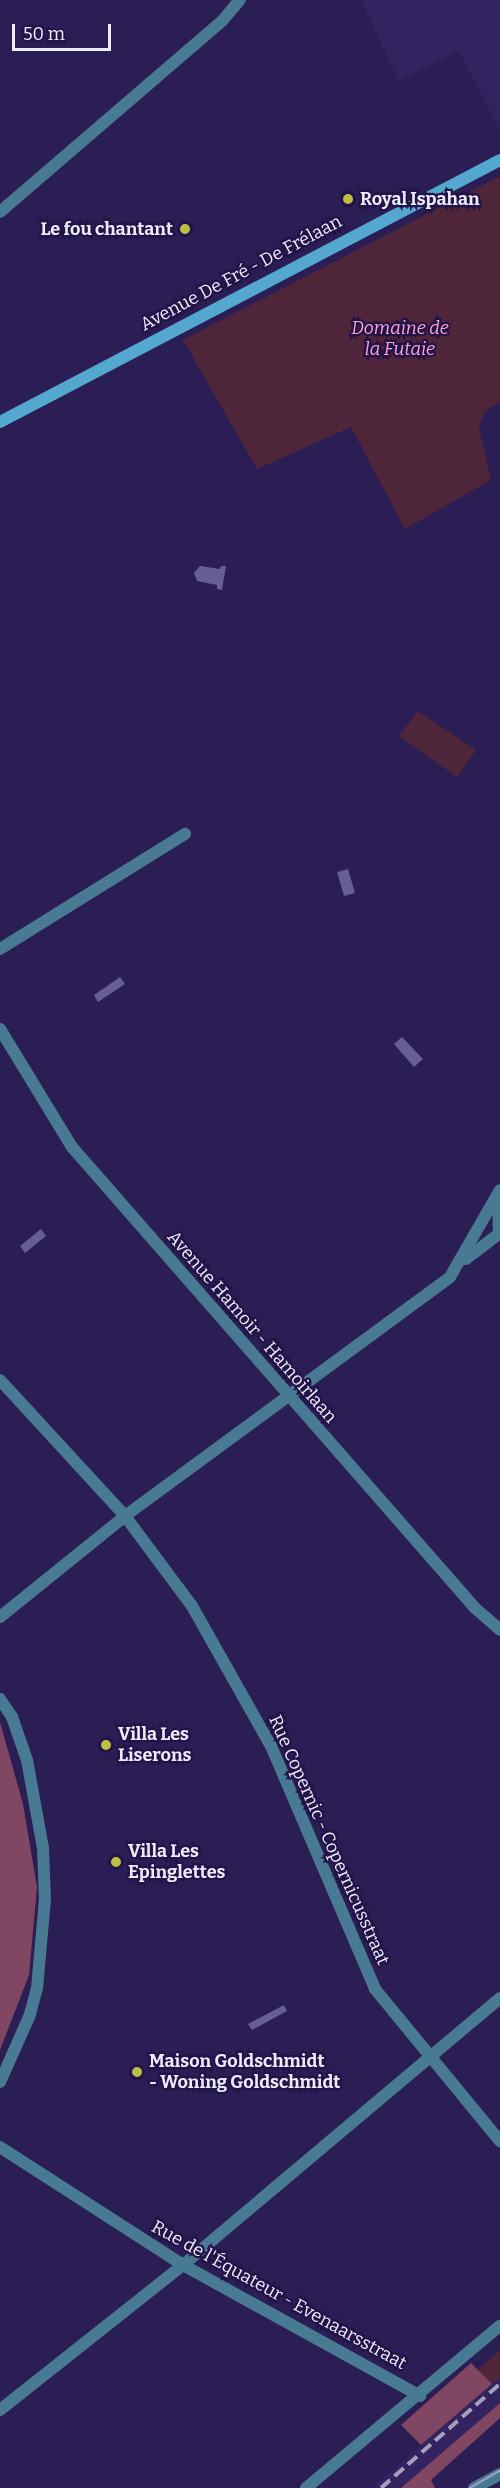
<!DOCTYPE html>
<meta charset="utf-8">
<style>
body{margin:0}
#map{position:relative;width:500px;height:2488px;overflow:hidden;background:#2b1e54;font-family:Bitter,serif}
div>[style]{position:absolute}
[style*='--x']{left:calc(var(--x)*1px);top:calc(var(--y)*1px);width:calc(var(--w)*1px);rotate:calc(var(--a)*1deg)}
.built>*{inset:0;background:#332361}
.green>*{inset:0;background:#4e2539}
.forest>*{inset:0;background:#804662}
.water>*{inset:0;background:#675e95}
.minor>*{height:12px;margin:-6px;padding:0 6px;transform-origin:6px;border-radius:6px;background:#487b93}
.tertiary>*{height:12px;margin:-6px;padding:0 6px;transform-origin:6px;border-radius:6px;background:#487b93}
.secondary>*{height:12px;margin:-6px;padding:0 6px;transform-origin:6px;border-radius:6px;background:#54a8cf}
.tram>*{height:1.5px;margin:-0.75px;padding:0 0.75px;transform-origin:0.75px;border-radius:0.75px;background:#a6a0bd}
.rail>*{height:4px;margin-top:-2px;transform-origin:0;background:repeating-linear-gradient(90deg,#a6a0bd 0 12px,transparent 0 18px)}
.dots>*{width:16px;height:16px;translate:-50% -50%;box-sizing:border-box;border:3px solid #221349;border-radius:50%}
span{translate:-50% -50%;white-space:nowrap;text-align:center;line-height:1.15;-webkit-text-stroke:4.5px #221349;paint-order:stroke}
.poi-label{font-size:18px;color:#edecfa;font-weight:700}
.left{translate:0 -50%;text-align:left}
.right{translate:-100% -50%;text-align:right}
.street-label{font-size:18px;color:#edecfa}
.park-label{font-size:18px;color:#ffa5cf;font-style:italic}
.scale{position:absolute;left:12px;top:24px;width:99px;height:27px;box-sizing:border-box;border:3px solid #edecfa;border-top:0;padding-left:8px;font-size:18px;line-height:21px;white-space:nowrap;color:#edecfa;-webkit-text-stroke:4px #221349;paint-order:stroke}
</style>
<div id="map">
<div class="built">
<i style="clip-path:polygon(361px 0,500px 0,500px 131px,459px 51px,399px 81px)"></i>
<i style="clip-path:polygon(500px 2377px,500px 2403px,433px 2461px,401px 2488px,372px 2488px)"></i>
</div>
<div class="green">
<i style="clip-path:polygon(500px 176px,500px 402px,485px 411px,479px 427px,491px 480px,405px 529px,351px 427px,257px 469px,183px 340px)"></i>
<i style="clip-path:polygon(418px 711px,476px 750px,457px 777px,399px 736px)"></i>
<i style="clip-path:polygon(500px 2350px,500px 2377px,492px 2384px,478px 2370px)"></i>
</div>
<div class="forest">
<i style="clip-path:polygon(0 1722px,23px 1804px,37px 1887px,29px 1975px,0 2050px)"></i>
<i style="clip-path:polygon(471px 2363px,492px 2384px,421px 2445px,401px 2425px)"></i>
<i style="clip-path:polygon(500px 2403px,500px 2418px,431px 2480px,435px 2488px,401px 2488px)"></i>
</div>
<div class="water">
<i style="clip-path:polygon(200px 566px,220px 569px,221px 566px,226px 566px,222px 590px,217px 589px,217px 585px,197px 581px,194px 573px)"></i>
<i style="clip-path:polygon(348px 869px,355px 893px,344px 896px,337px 872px)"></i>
<i style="clip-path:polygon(120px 977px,125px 984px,98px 1002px,94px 995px)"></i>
<i style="clip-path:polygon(402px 1037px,423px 1059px,414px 1067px,394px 1044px)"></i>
<i style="clip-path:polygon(41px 1229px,46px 1236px,25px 1253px,20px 1246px)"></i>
<i style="clip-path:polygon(284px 2005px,287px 2011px,252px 2030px,248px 2024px)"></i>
</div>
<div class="minor">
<i style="--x:0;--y:212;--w:294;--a:-40.7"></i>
<i style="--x:223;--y:20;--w:26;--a:-50"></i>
<i style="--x:0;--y:949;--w:218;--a:-31.9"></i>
<i style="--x:0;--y:1029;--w:138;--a:58.6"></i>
<i style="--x:72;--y:1147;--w:612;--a:48.84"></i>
<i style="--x:475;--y:1608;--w:33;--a:41"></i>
<i style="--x:498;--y:1194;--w:40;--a:88.6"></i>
<i style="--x:466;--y:1259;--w:43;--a:-37.4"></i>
<i style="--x:0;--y:1380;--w:185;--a:47.4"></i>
<i style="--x:125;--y:1516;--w:112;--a:53.3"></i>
<i style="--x:192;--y:1606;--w:161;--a:60.6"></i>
<i style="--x:271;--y:1746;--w:264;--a:66.8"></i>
<i style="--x:375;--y:1989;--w:197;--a:50.6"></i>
<i style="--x:0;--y:1617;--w:161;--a:-38.9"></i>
<i style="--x:125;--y:1516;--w:403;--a:-36.3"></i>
<i style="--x:450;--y:1277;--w:100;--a:-60.1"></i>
<i style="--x:0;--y:2147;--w:218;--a:32.8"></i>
<i style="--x:183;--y:2265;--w:271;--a:28.9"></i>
<i style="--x:0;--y:2410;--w:233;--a:-38.4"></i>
<i style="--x:183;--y:2265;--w:414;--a:-40.1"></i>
<i style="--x:306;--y:2488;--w:253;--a:-39.9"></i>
</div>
<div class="tertiary">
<i style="--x:0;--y:1699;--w:22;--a:56"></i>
<i style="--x:12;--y:1717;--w:46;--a:70.8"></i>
<i style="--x:27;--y:1760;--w:89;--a:79.7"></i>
<i style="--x:43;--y:1848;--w:51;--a:87.8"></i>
<i style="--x:45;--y:1899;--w:89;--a:95.1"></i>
<i style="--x:37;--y:1988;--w:30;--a:105"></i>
<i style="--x:29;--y:2017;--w:71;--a:114"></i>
<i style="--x:474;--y:2488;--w:30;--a:-28"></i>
</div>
<div class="secondary">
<i style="--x:0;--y:422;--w:564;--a:-27.65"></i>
</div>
<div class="tram">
<i style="--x:470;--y:2488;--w:34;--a:-30"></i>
</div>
<div class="rail">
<i style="--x:381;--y:2488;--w:158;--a:-41.2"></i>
</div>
<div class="dots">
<i style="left:348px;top:199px;background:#bcbf44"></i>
<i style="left:185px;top:229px;background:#bcbf44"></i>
<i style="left:106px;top:1745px;background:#bcbf44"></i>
<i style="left:116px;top:1862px;background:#bcbf44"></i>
<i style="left:137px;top:2072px;background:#bcbf44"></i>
</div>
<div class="poi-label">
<span class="left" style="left:360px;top:199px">Royal Ispahan</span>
<span class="right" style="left:173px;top:229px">Le fou chantant</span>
<span class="left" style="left:118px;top:1745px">Villa Les<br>Liserons</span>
<span class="left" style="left:128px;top:1862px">Villa Les<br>Epinglettes</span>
<span class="left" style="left:149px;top:2072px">Maison Goldschmidt<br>- Woning Goldschmidt</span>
</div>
<div class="street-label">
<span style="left:241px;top:273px;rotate:-28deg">Avenue De Fré - De Frélaan</span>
<span style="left:252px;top:1327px;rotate:49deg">Avenue Hamoir - Hamoirlaan</span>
<span style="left:329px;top:1840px;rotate:66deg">Rue Copernic - Copernicusstraat</span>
<span style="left:279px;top:2295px;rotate:29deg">Rue de l'Équateur - Evenaarsstraat</span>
</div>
<div class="park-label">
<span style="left:400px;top:339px">Domaine de<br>la Futaie</span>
</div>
<div class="scale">50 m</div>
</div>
